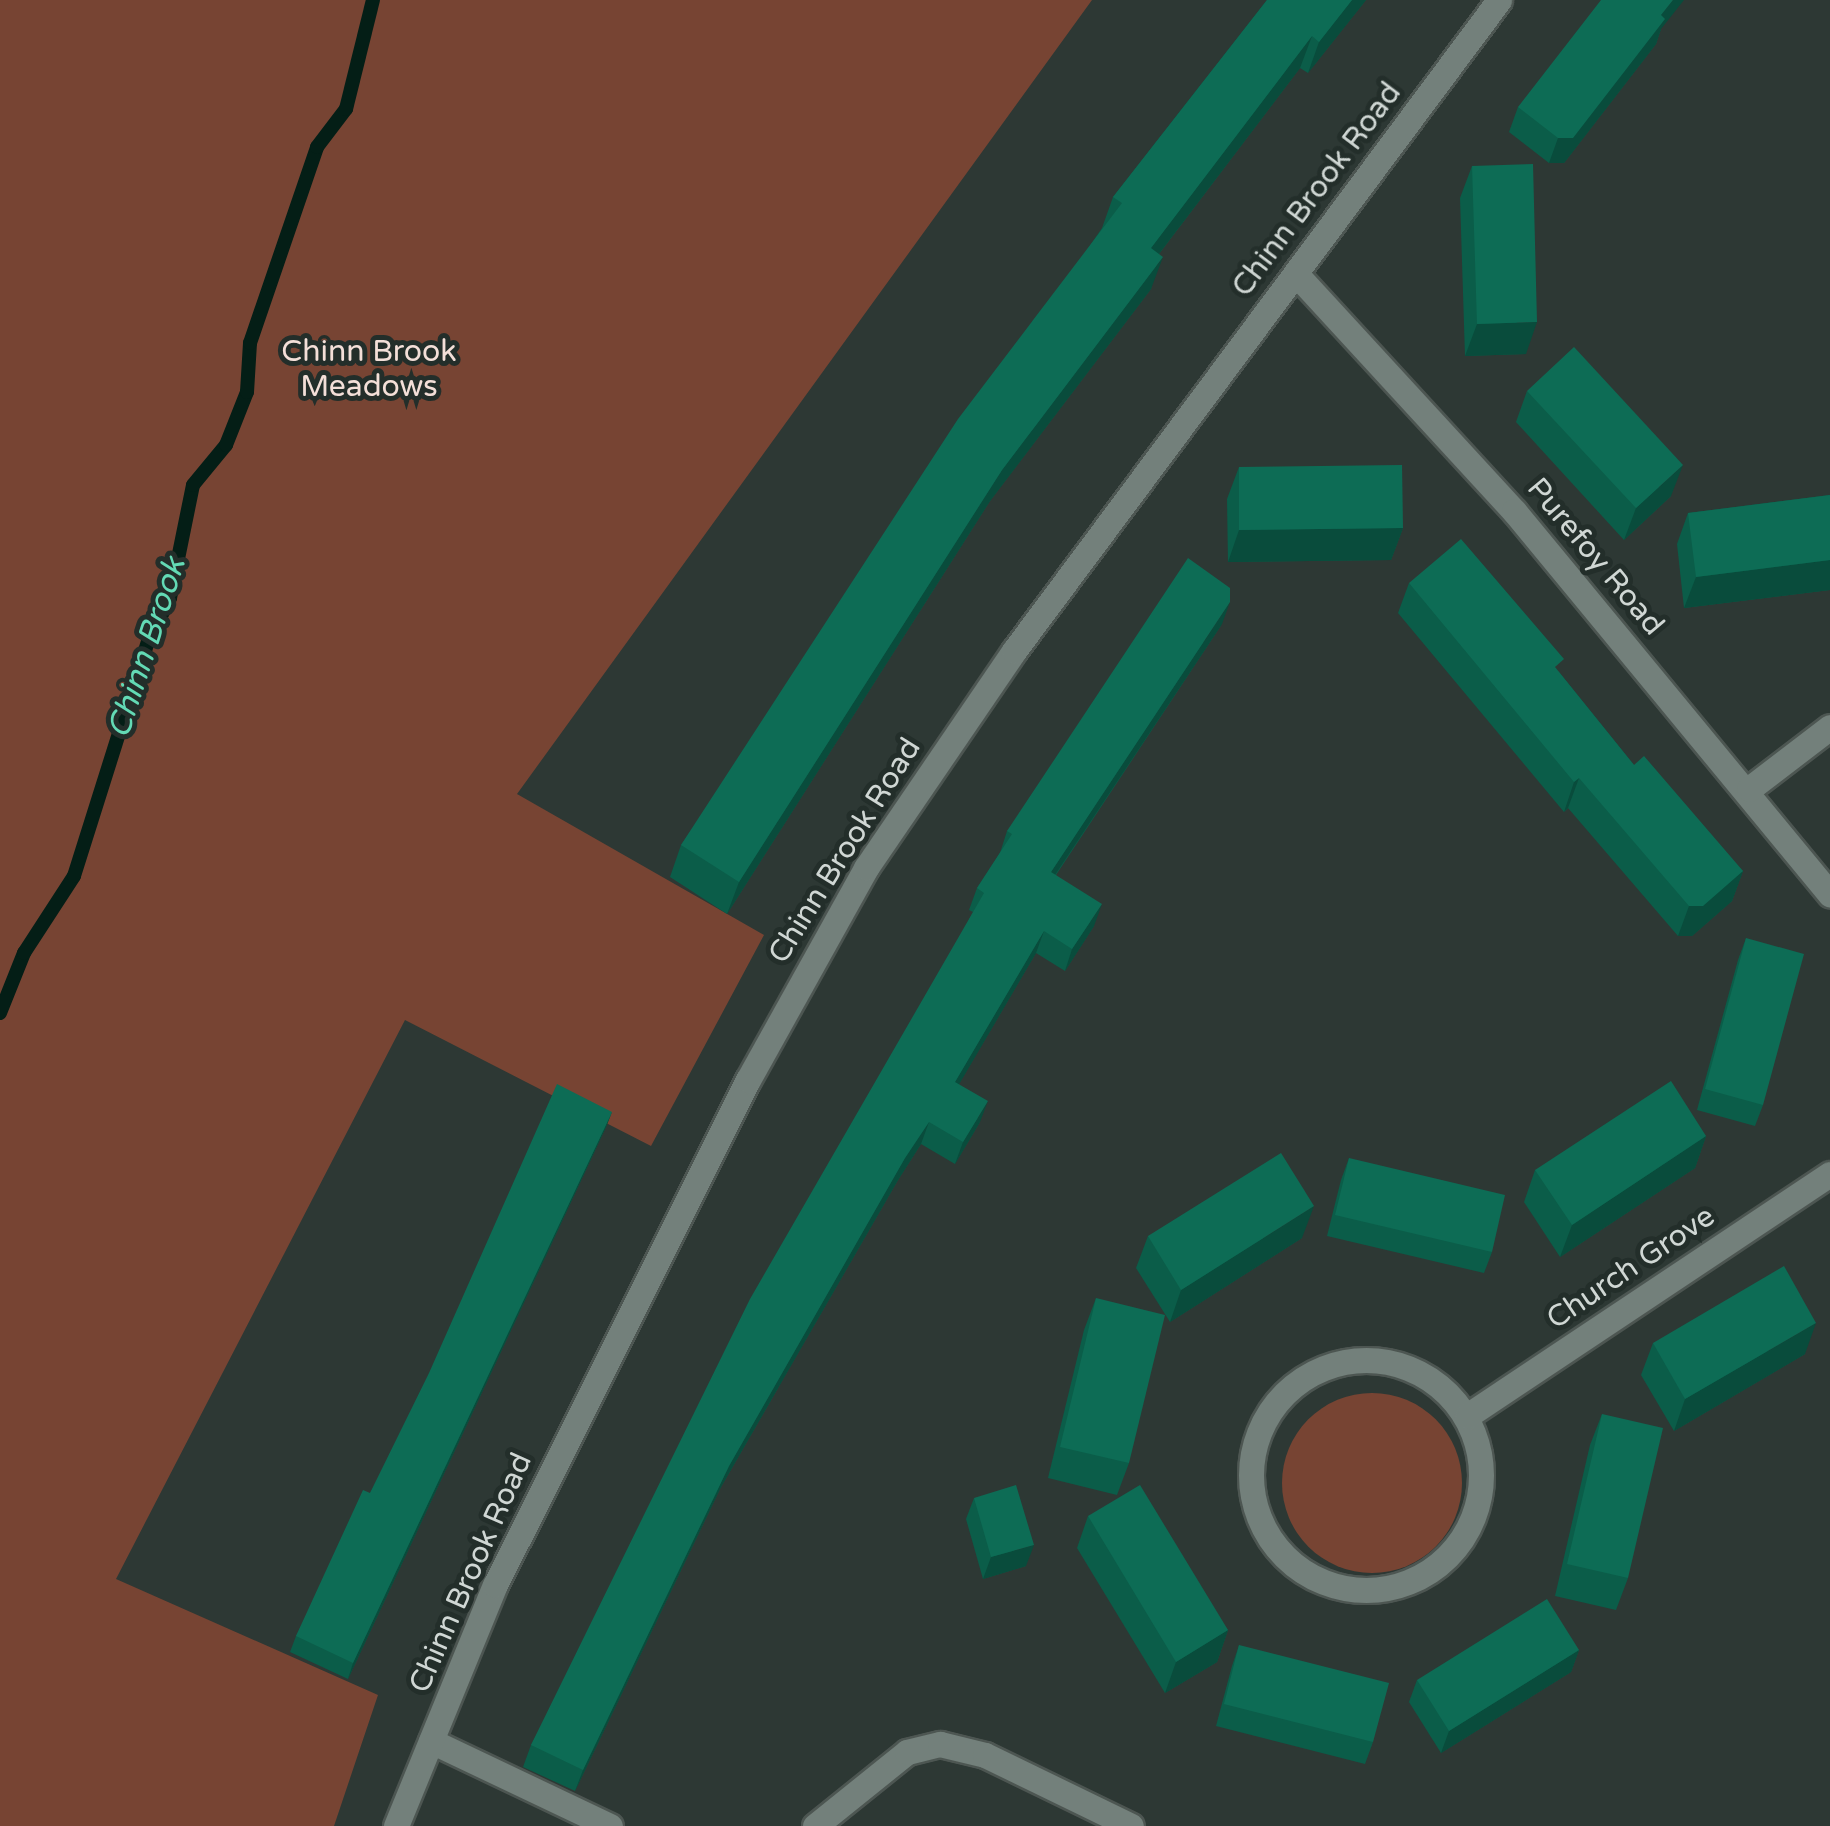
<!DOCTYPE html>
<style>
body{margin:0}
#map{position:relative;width:1830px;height:1826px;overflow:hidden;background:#2d3834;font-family:"Varela Round",sans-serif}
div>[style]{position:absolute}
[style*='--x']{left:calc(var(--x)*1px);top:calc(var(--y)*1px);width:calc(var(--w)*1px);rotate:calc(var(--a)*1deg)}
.green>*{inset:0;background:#743}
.round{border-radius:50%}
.stream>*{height:14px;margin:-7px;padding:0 7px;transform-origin:7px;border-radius:7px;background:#041e16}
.roads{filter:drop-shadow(2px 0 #4d5652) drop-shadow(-2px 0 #4d5652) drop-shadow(0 2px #4d5652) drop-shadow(0 -2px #4d5652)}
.lane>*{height:25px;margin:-12.5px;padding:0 12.5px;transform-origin:12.5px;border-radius:12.5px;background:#73807b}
.street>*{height:25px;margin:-12.5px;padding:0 12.5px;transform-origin:12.5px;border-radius:12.5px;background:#73807b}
.street>.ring{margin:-12.5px;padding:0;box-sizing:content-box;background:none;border:25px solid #73807b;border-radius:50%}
.wall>*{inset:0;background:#0b5d49}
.shaded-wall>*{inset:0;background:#094c3c}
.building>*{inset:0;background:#0d6c55}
span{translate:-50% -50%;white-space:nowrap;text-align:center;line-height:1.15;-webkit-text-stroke:10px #232e2a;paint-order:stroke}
.street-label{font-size:30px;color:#d0d7d4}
.park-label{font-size:30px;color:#f3dfd8}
.water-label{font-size:32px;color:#63dab5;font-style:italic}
</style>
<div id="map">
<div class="green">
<i style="clip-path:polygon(0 0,1092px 0,517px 794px,764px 935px,651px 1146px,405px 1020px,116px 1579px,378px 1695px,334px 1826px,0 1826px)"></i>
<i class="round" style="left:1282px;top:1393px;width:180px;height:180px"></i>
</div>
<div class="stream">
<i style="--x:0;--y:1013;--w:65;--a:-68.2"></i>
<i style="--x:24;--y:953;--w:92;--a:-57"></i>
<i style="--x:74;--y:876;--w:245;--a:-72.5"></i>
<i style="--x:148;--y:642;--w:49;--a:-63.4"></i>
<i style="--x:170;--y:598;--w:115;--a:-78.5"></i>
<i style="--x:193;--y:485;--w:52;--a:-50.5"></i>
<i style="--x:226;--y:445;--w:57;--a:-68.4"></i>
<i style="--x:247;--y:392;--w:49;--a:-86.5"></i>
<i style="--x:250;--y:343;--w:207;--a:-71.1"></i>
<i style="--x:317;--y:147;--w:48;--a:-52.7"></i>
<i style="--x:346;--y:109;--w:112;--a:-76.1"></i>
</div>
<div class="roads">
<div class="lane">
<i style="--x:431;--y:1741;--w:198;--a:25.4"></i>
<i style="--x:815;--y:1826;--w:118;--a:-38.8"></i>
<i style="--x:907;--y:1752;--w:34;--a:-14"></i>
<i style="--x:940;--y:1744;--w:46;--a:13.7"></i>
<i style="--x:985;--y:1755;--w:162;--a:25.9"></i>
</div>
<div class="street">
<i style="--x:1296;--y:274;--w:322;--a:47.4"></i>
<i style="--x:1514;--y:511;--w:497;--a:50.5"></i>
<i style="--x:1749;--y:789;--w:102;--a:-37.4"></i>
<i class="ring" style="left:1251px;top:1360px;width:205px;height:205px"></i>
<i style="--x:1467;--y:1416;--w:436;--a:-33.7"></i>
<i style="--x:396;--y:1826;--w:261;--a:-67.7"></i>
<i style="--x:495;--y:1585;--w:565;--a:-63.39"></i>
<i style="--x:748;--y:1080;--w:243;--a:-60.9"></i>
<i style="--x:866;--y:868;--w:263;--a:-55.7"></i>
<i style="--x:1014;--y:651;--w:812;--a:-53.31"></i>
</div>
</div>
<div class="wall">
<i style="clip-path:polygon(1267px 0,1366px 0,1308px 73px,1300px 68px,1159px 254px,1151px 289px,990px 501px,727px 914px,670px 877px,681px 845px,1102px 228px,1113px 197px)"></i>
<i style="clip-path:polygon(1661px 29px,1656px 44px,1564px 163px,1549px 163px,1509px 132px,1518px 107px)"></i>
<i style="clip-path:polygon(1472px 166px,1526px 354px,1465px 356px,1460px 198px)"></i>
<i style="clip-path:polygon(1527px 391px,1671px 496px,1624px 540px,1516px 422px)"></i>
<i style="clip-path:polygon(1239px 467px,1403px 528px,1391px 560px,1228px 562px,1227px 499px)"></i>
<i style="clip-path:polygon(1830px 495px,1830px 590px,1684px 608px,1677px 544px,1688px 513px)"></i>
<i style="clip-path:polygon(1409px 583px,1559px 672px,1634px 765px,1743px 871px,1732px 901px,1692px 936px,1678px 936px,1568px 808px,1564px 812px,1398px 613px)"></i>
<i style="clip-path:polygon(1222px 624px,1056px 875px,1094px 926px,1065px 971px,1036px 953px,959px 1084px,980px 1122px,955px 1164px,921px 1144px,898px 1180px,721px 1487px,575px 1791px,523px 1767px,531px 1745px,973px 912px,969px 910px,977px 888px,1000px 853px,1007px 831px)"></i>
<i style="clip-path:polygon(1746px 938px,1763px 1105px,1755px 1126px,1697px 1110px,1738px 960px)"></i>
<i style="clip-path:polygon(612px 1112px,606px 1127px,348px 1679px,290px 1652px,296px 1636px,370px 1493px)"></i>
<i style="clip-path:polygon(1706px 1136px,1695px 1168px,1560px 1257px,1524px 1202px,1535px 1170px)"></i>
<i style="clip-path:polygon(1349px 1158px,1492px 1252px,1484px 1273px,1327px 1236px,1341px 1180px)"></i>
<i style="clip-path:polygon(1148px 1236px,1302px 1238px,1170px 1322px,1136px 1268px)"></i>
<i style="clip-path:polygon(1096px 1298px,1129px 1463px,1117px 1495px,1048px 1478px,1084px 1330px)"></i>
<i style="clip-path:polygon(1653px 1343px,1805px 1354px,1674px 1431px,1641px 1375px)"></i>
<i style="clip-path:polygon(1602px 1414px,1628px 1578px,1616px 1610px,1555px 1596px,1590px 1445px)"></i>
<i style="clip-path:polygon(974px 1498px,1026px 1566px,983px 1579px,966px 1519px)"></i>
<i style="clip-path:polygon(1088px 1516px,1228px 1630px,1217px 1662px,1165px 1693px,1077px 1548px)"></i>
<i style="clip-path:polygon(1239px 1645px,1373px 1742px,1365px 1764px,1216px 1726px,1232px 1666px)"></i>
<i style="clip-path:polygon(1579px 1650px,1571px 1672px,1441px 1753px,1409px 1702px,1417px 1680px)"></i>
</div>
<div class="shaded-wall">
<i style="clip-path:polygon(1352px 0,1366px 0,1308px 73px,1319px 42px)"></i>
<i style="clip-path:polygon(1673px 0,1684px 0,1661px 29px,1656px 44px,1564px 163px,1549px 163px,1558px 138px)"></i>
<i style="clip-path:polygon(1312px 36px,1300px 68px,1139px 280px,1151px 248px)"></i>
<i style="clip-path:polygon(1163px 257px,1151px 289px,990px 501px,727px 914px,739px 882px,1002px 470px)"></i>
<i style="clip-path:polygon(1537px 322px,1526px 354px,1465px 356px,1477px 324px)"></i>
<i style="clip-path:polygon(1683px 465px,1671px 496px,1624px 540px,1636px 508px)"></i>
<i style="clip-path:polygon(1403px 528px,1391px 560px,1228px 562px,1239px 530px)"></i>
<i style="clip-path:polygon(1830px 560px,1830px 590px,1684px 608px,1696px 577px)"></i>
<i style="clip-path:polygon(1230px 602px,1222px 624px,1043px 893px,1051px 872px)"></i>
<i style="clip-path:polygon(1579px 778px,1568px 808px,1564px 812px,1574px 782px)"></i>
<i style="clip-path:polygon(1743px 871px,1732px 901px,1692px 936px,1678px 936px,1689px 906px)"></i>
<i style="clip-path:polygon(1102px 904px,1094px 926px,1065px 971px,1072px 949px)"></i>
<i style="clip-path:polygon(1044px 931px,1036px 953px,948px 1103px,955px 1082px)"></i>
<i style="clip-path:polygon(988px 1101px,980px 1122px,955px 1164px,963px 1142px)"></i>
<i style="clip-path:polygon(612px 1112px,606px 1127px,348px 1679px,353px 1663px)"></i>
<i style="clip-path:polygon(929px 1122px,921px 1144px,898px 1180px,721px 1487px,575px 1791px,583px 1770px,729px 1466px,905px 1158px)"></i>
<i style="clip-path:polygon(1706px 1136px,1695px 1168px,1560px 1257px,1572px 1225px)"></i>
<i style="clip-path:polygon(1314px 1206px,1302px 1238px,1170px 1322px,1181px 1290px)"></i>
<i style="clip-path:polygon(1816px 1323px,1805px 1354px,1674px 1431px,1685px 1399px)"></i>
<i style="clip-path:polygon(1034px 1545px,1026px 1566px,983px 1579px,991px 1557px)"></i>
<i style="clip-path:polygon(1228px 1630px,1217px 1662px,1165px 1693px,1176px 1662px)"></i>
<i style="clip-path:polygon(1579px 1650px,1571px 1672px,1441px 1753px,1449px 1731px)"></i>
</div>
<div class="building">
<i style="clip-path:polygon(1267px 0,1352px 0,1319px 42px,1312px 36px,1151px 248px,1163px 257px,1002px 470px,739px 882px,681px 845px,958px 419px,1122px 203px,1113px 197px)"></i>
<i style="clip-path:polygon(1601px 0,1673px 0,1661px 15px,1665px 19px,1573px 138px,1558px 138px,1518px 107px)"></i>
<i style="clip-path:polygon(1533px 164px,1537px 322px,1477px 324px,1472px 166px)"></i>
<i style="clip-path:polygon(1574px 347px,1683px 465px,1636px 508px,1527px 391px)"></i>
<i style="clip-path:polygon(1402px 465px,1403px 528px,1239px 530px,1239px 467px)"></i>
<i style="clip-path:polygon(1830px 495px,1830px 560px,1696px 577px,1688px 513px)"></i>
<i style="clip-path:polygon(1461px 539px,1564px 659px,1555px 667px,1634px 765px,1644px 756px,1743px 871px,1703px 906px,1689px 906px,1579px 778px,1574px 782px,1409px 583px)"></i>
<i style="clip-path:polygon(1188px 558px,1230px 588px,1230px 602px,1051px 872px,1102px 904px,1072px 949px,1044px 931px,955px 1082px,988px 1101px,963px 1142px,929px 1122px,905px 1158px,729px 1466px,583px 1770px,531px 1745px,750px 1299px,984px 893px,977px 888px,1012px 834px,1007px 831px)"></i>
<i style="clip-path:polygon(1746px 938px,1804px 954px,1763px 1105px,1705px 1089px)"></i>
<i style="clip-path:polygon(1671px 1081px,1706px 1136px,1572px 1225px,1535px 1170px)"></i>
<i style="clip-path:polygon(557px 1084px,612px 1112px,353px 1663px,296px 1636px,363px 1490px,370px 1493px,429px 1373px)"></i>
<i style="clip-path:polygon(1281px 1153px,1314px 1206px,1181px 1290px,1148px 1236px)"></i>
<i style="clip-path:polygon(1349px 1158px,1505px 1195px,1492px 1252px,1335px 1215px)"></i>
<i style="clip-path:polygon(1784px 1266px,1816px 1323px,1685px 1399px,1653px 1343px)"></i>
<i style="clip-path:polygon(1096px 1298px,1165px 1315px,1129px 1463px,1060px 1447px)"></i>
<i style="clip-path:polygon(1602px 1414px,1663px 1428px,1628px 1578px,1567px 1564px)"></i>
<i style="clip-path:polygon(1016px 1485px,1034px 1545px,991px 1557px,974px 1498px)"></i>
<i style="clip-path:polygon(1140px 1485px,1228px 1630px,1176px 1662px,1088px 1516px)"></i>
<i style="clip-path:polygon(1547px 1599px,1579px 1650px,1449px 1731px,1417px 1680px)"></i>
<i style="clip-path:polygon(1239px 1645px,1389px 1683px,1373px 1742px,1224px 1704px)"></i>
</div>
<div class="street-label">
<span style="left:1317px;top:190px;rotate:-53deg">Chinn Brook Road</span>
<span style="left:1595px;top:557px;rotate:50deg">Purefoy Road</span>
<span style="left:845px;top:851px;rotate:-58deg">Chinn Brook Road</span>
<span style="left:1631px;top:1268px;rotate:-34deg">Church Grove</span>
<span style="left:471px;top:1573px;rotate:-66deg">Chinn Brook Road</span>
</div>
<div class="park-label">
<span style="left:369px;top:369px">Chinn Brook<br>Meadows</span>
</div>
<div class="water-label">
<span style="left:147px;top:648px;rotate:-72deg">Chinn Brook</span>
</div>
</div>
